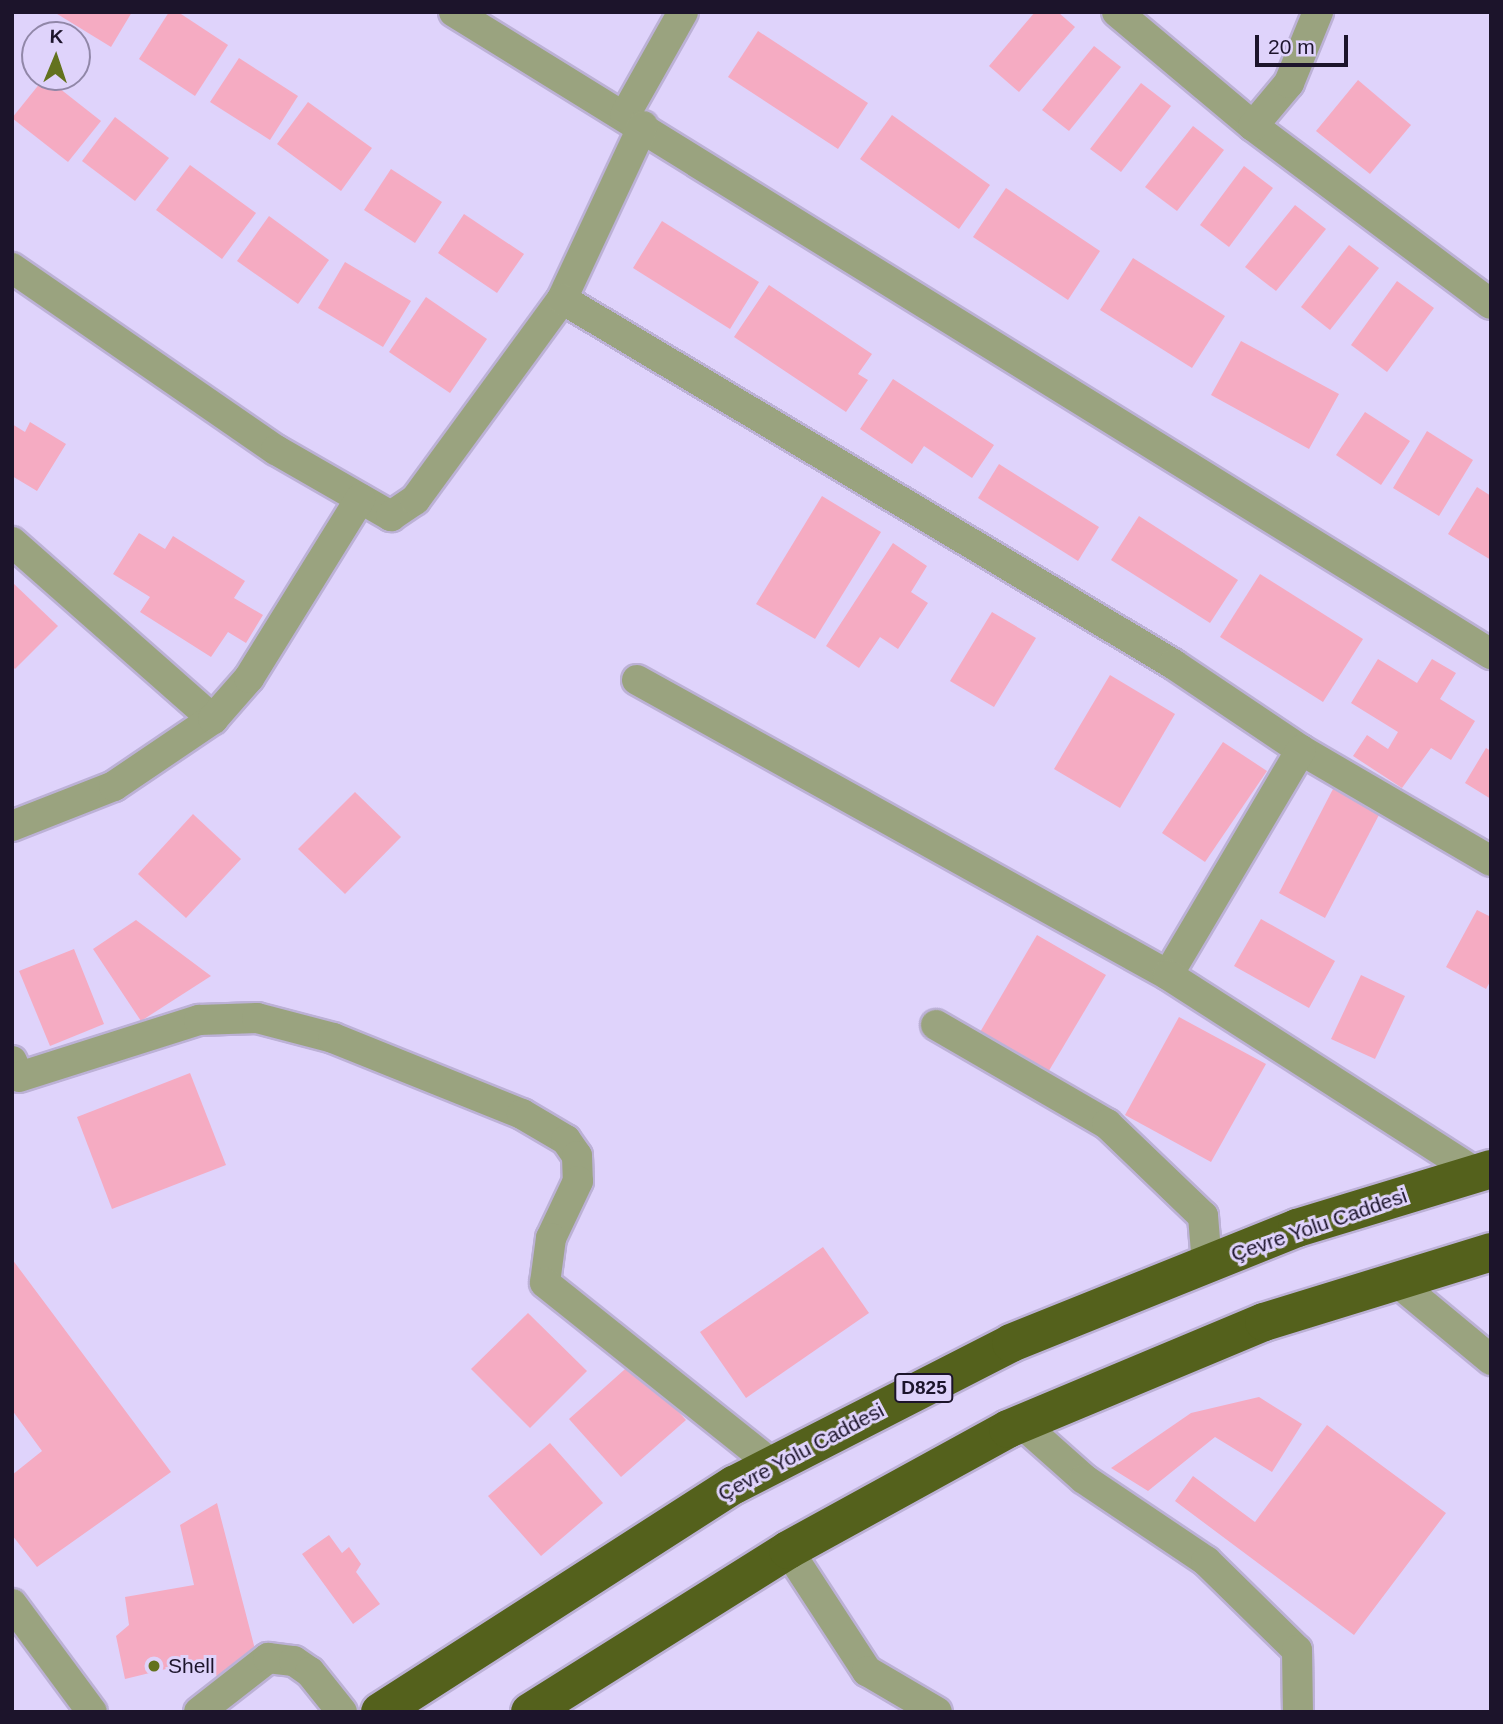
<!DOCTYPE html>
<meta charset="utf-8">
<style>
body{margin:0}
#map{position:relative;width:1503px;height:1724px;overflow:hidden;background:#dfd3fb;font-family:Arial,sans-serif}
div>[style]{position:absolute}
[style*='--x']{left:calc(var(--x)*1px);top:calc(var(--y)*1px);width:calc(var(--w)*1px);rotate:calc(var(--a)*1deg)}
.building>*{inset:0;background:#f5abc2}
.roads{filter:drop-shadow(2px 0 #bcb1d6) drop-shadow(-2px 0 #bcb1d6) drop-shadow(0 2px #bcb1d6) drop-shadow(0 -2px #bcb1d6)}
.minor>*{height:30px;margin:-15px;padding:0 15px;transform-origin:15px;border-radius:15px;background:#9aa37f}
.highway>*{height:38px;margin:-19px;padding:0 19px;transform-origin:19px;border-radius:19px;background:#54611c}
.dots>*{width:19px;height:19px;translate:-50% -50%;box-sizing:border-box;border:4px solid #dfd3fb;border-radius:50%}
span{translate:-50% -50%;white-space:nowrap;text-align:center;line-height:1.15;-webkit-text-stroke:6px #dfd3fb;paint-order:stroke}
.shield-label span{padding:2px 5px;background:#dfd3fb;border:2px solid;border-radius:5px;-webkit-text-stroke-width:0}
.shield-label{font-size:19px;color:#1c142b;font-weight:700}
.street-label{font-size:21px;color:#1c142b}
.poi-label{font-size:21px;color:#1c142b}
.left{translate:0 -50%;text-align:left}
.frame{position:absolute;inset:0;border:14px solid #1c142b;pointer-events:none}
.north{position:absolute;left:21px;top:21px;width:70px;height:70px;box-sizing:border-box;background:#dfd3fb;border:2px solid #9187a8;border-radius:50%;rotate:2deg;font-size:19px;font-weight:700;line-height:28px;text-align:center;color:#1c142b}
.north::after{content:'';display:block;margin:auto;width:24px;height:32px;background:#63721e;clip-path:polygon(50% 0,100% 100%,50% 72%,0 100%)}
.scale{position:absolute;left:1255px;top:35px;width:93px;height:32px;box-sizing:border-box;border:4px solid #1c142b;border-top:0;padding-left:9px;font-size:21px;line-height:24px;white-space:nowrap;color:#1c142b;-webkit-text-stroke:5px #dfd3fb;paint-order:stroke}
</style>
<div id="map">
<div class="building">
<i style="clip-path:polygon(54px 12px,132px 12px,111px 47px)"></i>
<i style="clip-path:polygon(169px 12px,178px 12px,228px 45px,195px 96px,139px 59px)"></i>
<i style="clip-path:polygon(1035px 12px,1058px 12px,1075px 27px,1019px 92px,989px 66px)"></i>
<i style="clip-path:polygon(758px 31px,868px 103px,838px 149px,728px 77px)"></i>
<i style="clip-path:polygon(1094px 46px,1121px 67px,1069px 131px,1042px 110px)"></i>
<i style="clip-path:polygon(239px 58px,298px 96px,270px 140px,210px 102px)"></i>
<i style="clip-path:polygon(45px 77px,101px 121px,68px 162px,12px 118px)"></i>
<i style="clip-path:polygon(1358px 80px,1411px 125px,1370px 174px,1316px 131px)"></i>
<i style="clip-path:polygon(1141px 83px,1171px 106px,1121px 172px,1090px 149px)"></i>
<i style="clip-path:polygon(308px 102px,372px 148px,341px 191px,277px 144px)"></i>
<i style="clip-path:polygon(892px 115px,990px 185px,959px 229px,860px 159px)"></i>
<i style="clip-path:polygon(115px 117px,169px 158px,135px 201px,82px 161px)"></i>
<i style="clip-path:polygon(1193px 126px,1224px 150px,1177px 211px,1145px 187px)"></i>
<i style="clip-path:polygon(190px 165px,256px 213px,222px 259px,156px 210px)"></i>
<i style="clip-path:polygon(1244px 166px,1273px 188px,1229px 247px,1200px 225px)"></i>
<i style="clip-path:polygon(391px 169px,442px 202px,415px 243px,364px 210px)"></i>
<i style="clip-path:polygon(1006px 188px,1100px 251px,1068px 300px,973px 237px)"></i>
<i style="clip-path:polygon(1295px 205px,1326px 229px,1276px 291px,1245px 267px)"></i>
<i style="clip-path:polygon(464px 214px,524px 254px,497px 293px,438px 253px)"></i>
<i style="clip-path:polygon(269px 216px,329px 260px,298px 304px,237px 261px)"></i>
<i style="clip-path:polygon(662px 221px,759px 282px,730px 329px,633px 268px)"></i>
<i style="clip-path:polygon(1349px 245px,1379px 268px,1330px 330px,1301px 307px)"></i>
<i style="clip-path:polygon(1133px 258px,1225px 316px,1192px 368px,1100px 310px)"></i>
<i style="clip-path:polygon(345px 262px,411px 301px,383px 347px,318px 308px)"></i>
<i style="clip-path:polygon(1397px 281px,1434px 308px,1387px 372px,1351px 345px)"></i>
<i style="clip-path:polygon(769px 285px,872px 354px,858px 374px,868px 380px,846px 412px,734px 337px)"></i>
<i style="clip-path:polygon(426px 297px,487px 339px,450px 393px,389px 352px)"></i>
<i style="clip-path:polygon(1241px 341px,1339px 394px,1309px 449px,1211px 395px)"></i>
<i style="clip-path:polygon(893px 379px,994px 445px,972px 478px,924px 446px,912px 464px,860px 429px)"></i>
<i style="clip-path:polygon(1365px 412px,1410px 441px,1381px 485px,1336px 455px)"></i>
<i style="clip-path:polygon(30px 422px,66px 444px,37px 491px,12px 476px,12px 424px,25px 432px)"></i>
<i style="clip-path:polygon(1427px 431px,1473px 460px,1439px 516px,1393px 488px)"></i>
<i style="clip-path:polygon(999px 464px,1099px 527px,1078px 561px,978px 498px)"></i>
<i style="clip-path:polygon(1477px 487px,1491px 496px,1491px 560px,1448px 534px)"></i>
<i style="clip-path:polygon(822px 496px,881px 532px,815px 639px,756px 604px)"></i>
<i style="clip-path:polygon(1139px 516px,1238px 580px,1210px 623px,1111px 560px)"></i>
<i style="clip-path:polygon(139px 533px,165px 549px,173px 536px,245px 581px,234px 598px,263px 615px,246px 643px,228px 632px,211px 657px,140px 612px,150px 597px,113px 574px)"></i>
<i style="clip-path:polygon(893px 543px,927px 566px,911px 592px,928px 603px,898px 649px,880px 637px,859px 668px,826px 646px)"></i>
<i style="clip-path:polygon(1260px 574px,1363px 639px,1323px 702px,1220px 637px)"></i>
<i style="clip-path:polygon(12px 582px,58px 626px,15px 669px,12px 666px)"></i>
<i style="clip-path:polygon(992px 612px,1036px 638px,994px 707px,950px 681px)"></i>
<i style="clip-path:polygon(1378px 659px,1417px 683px,1432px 659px,1456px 673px,1440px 699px,1475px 721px,1451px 760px,1431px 748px,1402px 788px,1353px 756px,1367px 735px,1388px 749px,1398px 732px,1351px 703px)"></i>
<i style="clip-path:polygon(1110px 675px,1175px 714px,1120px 808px,1054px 769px)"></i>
<i style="clip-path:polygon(1223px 742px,1267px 771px,1205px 862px,1162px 833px)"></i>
<i style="clip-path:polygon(1486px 748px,1491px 751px,1491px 799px,1465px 783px)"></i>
<i style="clip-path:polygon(1333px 789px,1380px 813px,1325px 918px,1279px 893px)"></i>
<i style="clip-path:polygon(355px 792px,401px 837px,345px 894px,298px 849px)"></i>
<i style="clip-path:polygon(193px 814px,241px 859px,186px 918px,138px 874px)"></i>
<i style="clip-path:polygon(1477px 910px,1491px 917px,1491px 980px,1486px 989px,1446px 967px)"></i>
<i style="clip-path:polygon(1261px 919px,1335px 961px,1309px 1008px,1234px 966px)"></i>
<i style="clip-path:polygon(136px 920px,211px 976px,141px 1021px,93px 949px)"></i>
<i style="clip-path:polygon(1037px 935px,1106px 975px,1044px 1079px,976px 1039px)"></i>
<i style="clip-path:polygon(74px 949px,104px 1024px,50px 1046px,19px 971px)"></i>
<i style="clip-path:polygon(1361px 975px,1405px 996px,1375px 1059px,1331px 1039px)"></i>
<i style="clip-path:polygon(1179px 1017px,1266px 1064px,1211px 1162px,1125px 1115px)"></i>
<i style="clip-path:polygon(190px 1073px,226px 1165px,112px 1209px,77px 1117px)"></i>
<i style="clip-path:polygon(823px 1247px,869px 1313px,746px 1398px,700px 1332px)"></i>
<i style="clip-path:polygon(12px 1259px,171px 1472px,37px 1567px,12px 1535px,12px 1475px,42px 1451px,12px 1410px)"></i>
<i style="clip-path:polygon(528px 1313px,587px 1371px,530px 1428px,471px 1369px)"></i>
<i style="clip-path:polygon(633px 1362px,686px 1420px,621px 1477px,569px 1419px)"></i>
<i style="clip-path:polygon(1259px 1397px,1302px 1424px,1272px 1472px,1215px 1437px,1148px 1491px,1111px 1468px,1191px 1413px)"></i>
<i style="clip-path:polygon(1327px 1425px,1446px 1513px,1354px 1635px,1175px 1501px,1193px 1476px,1255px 1522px)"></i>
<i style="clip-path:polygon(550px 1443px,603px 1503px,541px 1556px,488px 1496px)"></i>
<i style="clip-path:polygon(217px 1503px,256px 1653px,218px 1682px,211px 1658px,125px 1679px,116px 1636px,129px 1625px,125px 1597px,194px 1585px,180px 1525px)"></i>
<i style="clip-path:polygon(329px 1535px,342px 1553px,349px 1547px,361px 1564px,356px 1572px,380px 1604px,353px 1624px,302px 1554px)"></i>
</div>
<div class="roads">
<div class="minor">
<i style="--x:454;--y:12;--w:1220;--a:31.76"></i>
<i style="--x:1117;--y:12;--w:177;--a:40"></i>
<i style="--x:1253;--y:126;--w:297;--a:36.8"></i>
<i style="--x:625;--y:115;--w:118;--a:-60.6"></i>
<i style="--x:1253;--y:126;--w:56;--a:-50.1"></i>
<i style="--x:1289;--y:83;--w:77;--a:-67.8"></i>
<i style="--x:12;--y:268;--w:321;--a:34.6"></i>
<i style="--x:276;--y:450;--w:133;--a:29.9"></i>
<i style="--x:391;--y:516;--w:29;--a:-34"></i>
<i style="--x:415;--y:500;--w:249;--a:-53.8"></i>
<i style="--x:562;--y:299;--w:191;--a:-64.9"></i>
<i style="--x:562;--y:299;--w:712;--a:30.85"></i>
<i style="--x:1173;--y:664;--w:154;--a:33.9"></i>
<i style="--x:1301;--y:750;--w:220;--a:30.3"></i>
<i style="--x:12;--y:542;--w:268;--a:41.4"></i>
<i style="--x:637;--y:680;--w:607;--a:29.05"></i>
<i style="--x:1301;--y:750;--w:261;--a:120.6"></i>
<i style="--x:1168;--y:975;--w:367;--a:32.7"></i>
<i style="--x:12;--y:826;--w:110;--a:-21.4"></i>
<i style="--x:114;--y:786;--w:120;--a:-34.1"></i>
<i style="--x:213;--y:719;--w:55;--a:-48.7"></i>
<i style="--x:249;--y:678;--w:211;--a:-58.2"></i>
<i style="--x:936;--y:1025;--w:198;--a:30.1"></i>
<i style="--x:1107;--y:1124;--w:133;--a:43.8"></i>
<i style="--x:1203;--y:1216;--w:48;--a:85.2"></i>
<i style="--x:12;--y:1061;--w:17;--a:66"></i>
<i style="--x:19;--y:1077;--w:189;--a:-17.6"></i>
<i style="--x:199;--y:1020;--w:58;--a:-2"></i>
<i style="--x:257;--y:1018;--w:79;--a:14.7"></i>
<i style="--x:333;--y:1038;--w:204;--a:21.9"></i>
<i style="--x:522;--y:1114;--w:51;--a:30.6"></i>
<i style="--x:566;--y:1140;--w:19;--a:55"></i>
<i style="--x:577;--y:1156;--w:25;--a:88"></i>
<i style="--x:578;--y:1181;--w:63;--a:115.3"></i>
<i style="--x:551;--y:1238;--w:45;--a:97.6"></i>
<i style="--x:545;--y:1283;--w:292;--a:38.6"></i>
<i style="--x:1396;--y:1281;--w:124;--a:39.7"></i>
<i style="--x:1021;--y:1423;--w:84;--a:41.6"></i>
<i style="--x:1084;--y:1479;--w:147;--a:33.9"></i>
<i style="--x:1206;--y:1561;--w:127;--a:44.4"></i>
<i style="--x:1297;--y:1650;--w:62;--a:89.1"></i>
<i style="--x:788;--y:1550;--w:145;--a:56.9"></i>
<i style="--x:867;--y:1671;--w:81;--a:30.4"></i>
<i style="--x:12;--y:1604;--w:134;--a:53.5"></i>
<i style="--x:199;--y:1712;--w:88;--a:-38"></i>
<i style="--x:268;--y:1658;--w:26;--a:7"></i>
<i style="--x:294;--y:1661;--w:19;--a:35"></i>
<i style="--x:310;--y:1672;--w:51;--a:51.3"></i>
</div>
<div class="highway">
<i style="--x:380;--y:1712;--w:421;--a:-32.7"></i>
<i style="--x:734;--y:1485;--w:311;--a:-27.1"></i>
<i style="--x:1011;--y:1343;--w:308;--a:-21.9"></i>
<i style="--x:1297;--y:1228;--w:203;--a:-16.9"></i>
<i style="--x:530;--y:1712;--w:305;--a:-32.1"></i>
<i style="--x:788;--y:1550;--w:251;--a:-28.8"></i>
<i style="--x:1008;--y:1429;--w:277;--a:-22.7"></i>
<i style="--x:1264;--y:1322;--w:238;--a:-17.1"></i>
</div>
</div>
<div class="dots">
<i style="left:154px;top:1666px;background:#63721e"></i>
</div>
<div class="shield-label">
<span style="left:924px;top:1388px">D825</span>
</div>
<div class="street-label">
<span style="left:1319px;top:1225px;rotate:-19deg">Çevre Yolu Caddesi</span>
<span style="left:801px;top:1452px;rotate:-28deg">Çevre Yolu Caddesi</span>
</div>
<div class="poi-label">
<span class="left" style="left:168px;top:1666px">Shell</span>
</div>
<div class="frame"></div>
<div class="north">K</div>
<div class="scale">20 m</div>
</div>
